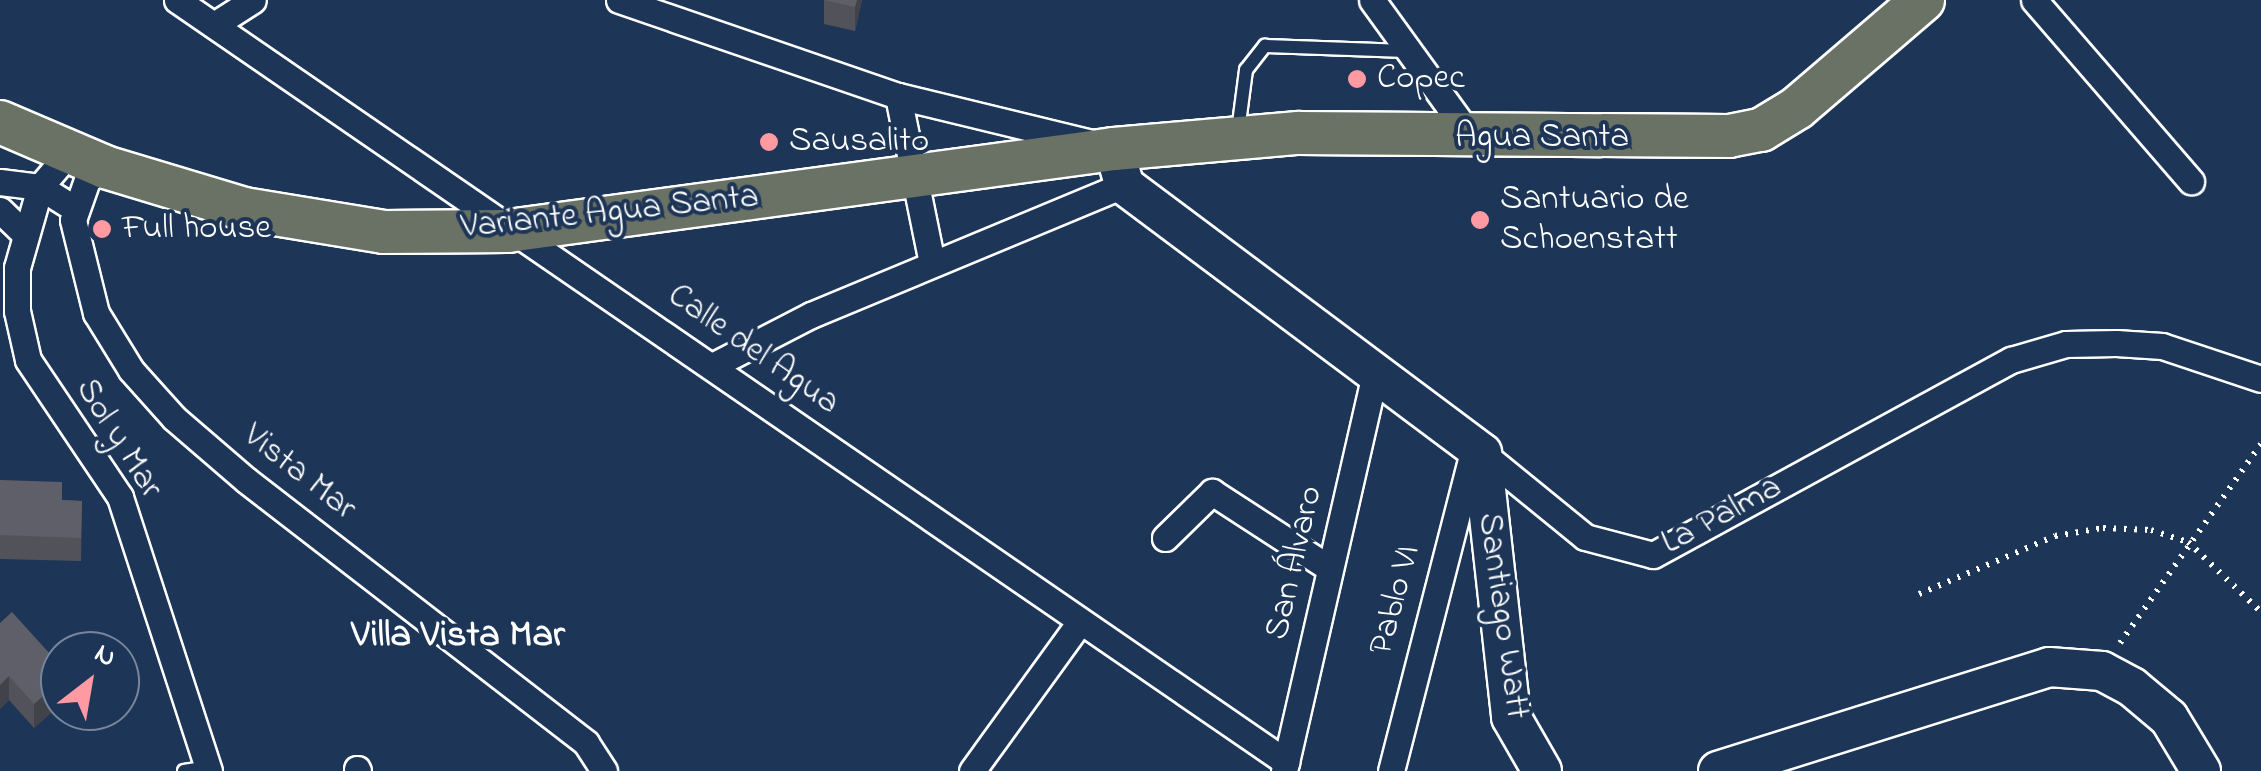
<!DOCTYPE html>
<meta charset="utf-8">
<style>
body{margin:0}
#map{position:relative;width:2261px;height:771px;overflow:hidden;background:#1d3557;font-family:"Indie Flower",sans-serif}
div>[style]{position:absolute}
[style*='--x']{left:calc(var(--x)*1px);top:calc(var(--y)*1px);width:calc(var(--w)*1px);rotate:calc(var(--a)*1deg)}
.path>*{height:6px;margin-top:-3px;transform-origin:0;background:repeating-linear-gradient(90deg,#fff 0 2.5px,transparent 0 10.5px)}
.roads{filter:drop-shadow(2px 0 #fff) drop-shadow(-2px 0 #fff) drop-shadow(0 2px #fff) drop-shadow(0 -2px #fff)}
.lane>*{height:12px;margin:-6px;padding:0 6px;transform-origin:6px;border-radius:6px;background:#1d3557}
.street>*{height:25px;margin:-12.5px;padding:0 12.5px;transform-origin:12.5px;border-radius:12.5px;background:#1d3557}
.secondary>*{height:38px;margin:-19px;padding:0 19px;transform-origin:19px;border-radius:19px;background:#1d3557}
.primary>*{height:42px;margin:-21px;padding:0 21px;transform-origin:21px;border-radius:21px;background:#6a7165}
.wall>*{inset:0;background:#52525a}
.shaded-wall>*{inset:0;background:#42424a}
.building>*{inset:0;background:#5f5f69}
.dots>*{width:28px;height:28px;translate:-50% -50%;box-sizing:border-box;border:5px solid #1d3557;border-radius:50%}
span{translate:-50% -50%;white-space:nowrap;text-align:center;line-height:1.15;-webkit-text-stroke:8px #1d3557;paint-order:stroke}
.poi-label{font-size:35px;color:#fff}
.left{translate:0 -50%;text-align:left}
.street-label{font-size:35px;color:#fff}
.neighbourhood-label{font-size:38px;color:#fff;font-weight:700}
.north{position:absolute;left:40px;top:631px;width:100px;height:100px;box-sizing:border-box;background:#1d3557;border:2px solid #77869a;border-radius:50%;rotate:31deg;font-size:28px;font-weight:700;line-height:40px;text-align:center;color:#fff}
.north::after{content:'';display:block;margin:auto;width:35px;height:45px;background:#ff9aa2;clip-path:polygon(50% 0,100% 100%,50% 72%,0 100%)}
</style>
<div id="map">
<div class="path">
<i style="--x:1919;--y:594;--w:148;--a:-23.1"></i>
<i style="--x:2055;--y:536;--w:49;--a:-9.5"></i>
<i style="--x:2103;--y:528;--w:48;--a:2.4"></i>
<i style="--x:2151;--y:530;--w:39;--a:18"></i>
<i style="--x:2188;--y:542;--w:101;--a:43.8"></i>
<i style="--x:2120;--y:643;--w:244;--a:-54.7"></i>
</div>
<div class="roads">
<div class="lane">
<i style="--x:1238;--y:131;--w:62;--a:-82.5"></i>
<i style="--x:1246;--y:70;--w:31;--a:-52"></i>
<i style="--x:1265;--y:46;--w:142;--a:2"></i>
<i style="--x:184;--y:771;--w:24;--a:-9"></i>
</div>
<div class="street">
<i style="--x:177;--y:0;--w:1346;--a:34.49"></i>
<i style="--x:619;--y:0;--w:295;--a:19"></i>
<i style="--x:898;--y:96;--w:200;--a:13.6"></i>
<i style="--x:1372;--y:0;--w:170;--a:54.1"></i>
<i style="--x:2034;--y:0;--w:240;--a:49.1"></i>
<i style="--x:214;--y:25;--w:46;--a:-32.7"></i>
<i style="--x:898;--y:96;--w:170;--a:78.5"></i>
<i style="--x:69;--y:153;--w:45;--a:130.5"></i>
<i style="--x:40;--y:187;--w:84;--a:105.9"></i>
<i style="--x:17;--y:268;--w:43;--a:90"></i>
<i style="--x:17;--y:311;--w:50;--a:77.3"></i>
<i style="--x:28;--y:360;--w:165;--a:56.1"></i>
<i style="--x:120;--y:497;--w:288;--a:72"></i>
<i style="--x:105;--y:167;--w:22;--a:144"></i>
<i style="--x:87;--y:180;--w:42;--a:109.3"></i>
<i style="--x:73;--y:220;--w:96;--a:76.1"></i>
<i style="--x:96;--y:313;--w:67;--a:58.4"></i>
<i style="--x:131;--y:370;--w:64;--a:48.1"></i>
<i style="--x:174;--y:418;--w:95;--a:40.7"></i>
<i style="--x:246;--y:480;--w:430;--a:37.7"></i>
<i style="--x:586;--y:743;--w:33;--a:57"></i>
<i style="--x:0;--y:182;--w:40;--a:7.1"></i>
<i style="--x:40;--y:187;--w:39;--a:32"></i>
<i style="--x:0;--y:210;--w:33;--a:44"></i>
<i style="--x:714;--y:365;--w:109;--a:-27.3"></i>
<i style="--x:811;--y:315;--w:339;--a:-22.6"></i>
<i style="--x:1482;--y:453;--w:133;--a:39.2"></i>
<i style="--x:1585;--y:537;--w:70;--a:14.8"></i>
<i style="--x:1653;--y:555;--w:408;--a:-28.6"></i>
<i style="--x:2011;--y:360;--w:57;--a:-16.2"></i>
<i style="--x:2066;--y:344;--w:50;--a:-1.1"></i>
<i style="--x:2116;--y:343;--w:46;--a:3.7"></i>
<i style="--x:2162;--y:346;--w:104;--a:18.4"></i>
<i style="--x:1165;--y:538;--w:66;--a:-44.4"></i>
<i style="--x:1212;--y:492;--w:140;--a:33"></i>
<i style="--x:357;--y:769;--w:2;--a:63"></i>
<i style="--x:972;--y:771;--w:183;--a:-54.1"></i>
<i style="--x:1284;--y:771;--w:411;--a:-77.1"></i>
<i style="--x:1391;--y:771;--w:334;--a:-75.6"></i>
</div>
<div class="secondary">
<i style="--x:1114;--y:149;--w:37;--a:74"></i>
<i style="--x:1124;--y:185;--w:447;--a:36.8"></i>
<i style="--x:1482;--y:453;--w:266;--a:83.7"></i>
<i style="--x:1511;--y:717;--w:62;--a:60.1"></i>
<i style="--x:1718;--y:771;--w:347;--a:-17.4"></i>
<i style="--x:2049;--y:667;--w:53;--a:4.3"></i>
<i style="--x:2102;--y:671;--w:34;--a:28"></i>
<i style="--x:2132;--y:687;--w:48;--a:40"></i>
<i style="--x:2169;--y:718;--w:62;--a:58.9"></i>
</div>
<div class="primary">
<i style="--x:0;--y:122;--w:114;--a:23.2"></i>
<i style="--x:105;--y:167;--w:145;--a:16.8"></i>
<i style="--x:244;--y:209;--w:142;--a:9.3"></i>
<i style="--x:384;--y:232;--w:124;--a:-0.5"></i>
<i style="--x:508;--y:231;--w:612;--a:-7.71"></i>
<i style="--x:1114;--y:149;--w:185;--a:-5"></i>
<i style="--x:1298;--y:133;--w:431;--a:0.4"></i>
<i style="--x:1729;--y:136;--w:33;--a:-11"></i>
<i style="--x:1761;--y:130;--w:42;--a:-31.4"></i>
<i style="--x:1797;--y:108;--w:166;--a:-40.6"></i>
</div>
</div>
<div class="wall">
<i style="clip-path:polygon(824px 0,862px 0,855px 31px,824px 24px)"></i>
<i style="clip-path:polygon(0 480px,62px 500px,82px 501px,81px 561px,0 559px)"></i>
<i style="clip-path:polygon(0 623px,60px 665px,60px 705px,34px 728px,9px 700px,0 709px)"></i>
</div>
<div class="shaded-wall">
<i style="clip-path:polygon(857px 0,862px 0,855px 31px,855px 7px)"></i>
<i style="clip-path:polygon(9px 676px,9px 700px,0 709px,0 685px)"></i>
<i style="clip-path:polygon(60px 681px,60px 705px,34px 728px,34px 704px)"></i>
</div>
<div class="building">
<i style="clip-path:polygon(824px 0,857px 0,855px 7px)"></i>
<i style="clip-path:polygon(0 480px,62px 482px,62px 500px,82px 501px,81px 538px,0 535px)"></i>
<i style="clip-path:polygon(12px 612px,60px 665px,60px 681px,34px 704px,9px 676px,0 685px,0 623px)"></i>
</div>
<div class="dots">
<i style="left:1357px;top:79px;background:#ff9aa2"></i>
<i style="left:769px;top:142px;background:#ff9aa2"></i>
<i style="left:1480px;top:220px;background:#ff9aa2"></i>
<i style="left:102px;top:229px;background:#ff9aa2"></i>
</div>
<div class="poi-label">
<span class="left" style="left:1377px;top:79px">Copec</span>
<span class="left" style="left:789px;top:142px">Sausalito</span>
<span class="left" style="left:1500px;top:220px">Santuario de<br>Schoenstatt</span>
<span class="left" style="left:122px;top:229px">Full house</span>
</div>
<div class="street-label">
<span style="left:1542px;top:138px">Agua Santa</span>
<span style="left:610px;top:213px;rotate:-6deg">Variante Agua Santa</span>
<span style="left:753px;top:350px;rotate:35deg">Calle del Agua</span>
<span style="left:118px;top:439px;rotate:58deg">Sol y Mar</span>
<span style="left:299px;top:473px;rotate:38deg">Vista Mar</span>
<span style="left:1722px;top:516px;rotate:-28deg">La Palma</span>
<span style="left:1295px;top:563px;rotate:-77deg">San Álvaro</span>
<span style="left:1396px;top:600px;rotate:-75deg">Pablo VI</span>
<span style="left:1502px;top:616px;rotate:82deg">Santiago Watt</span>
</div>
<div class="neighbourhood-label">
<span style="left:458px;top:637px">Villa Vista Mar</span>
</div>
<div class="north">N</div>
</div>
